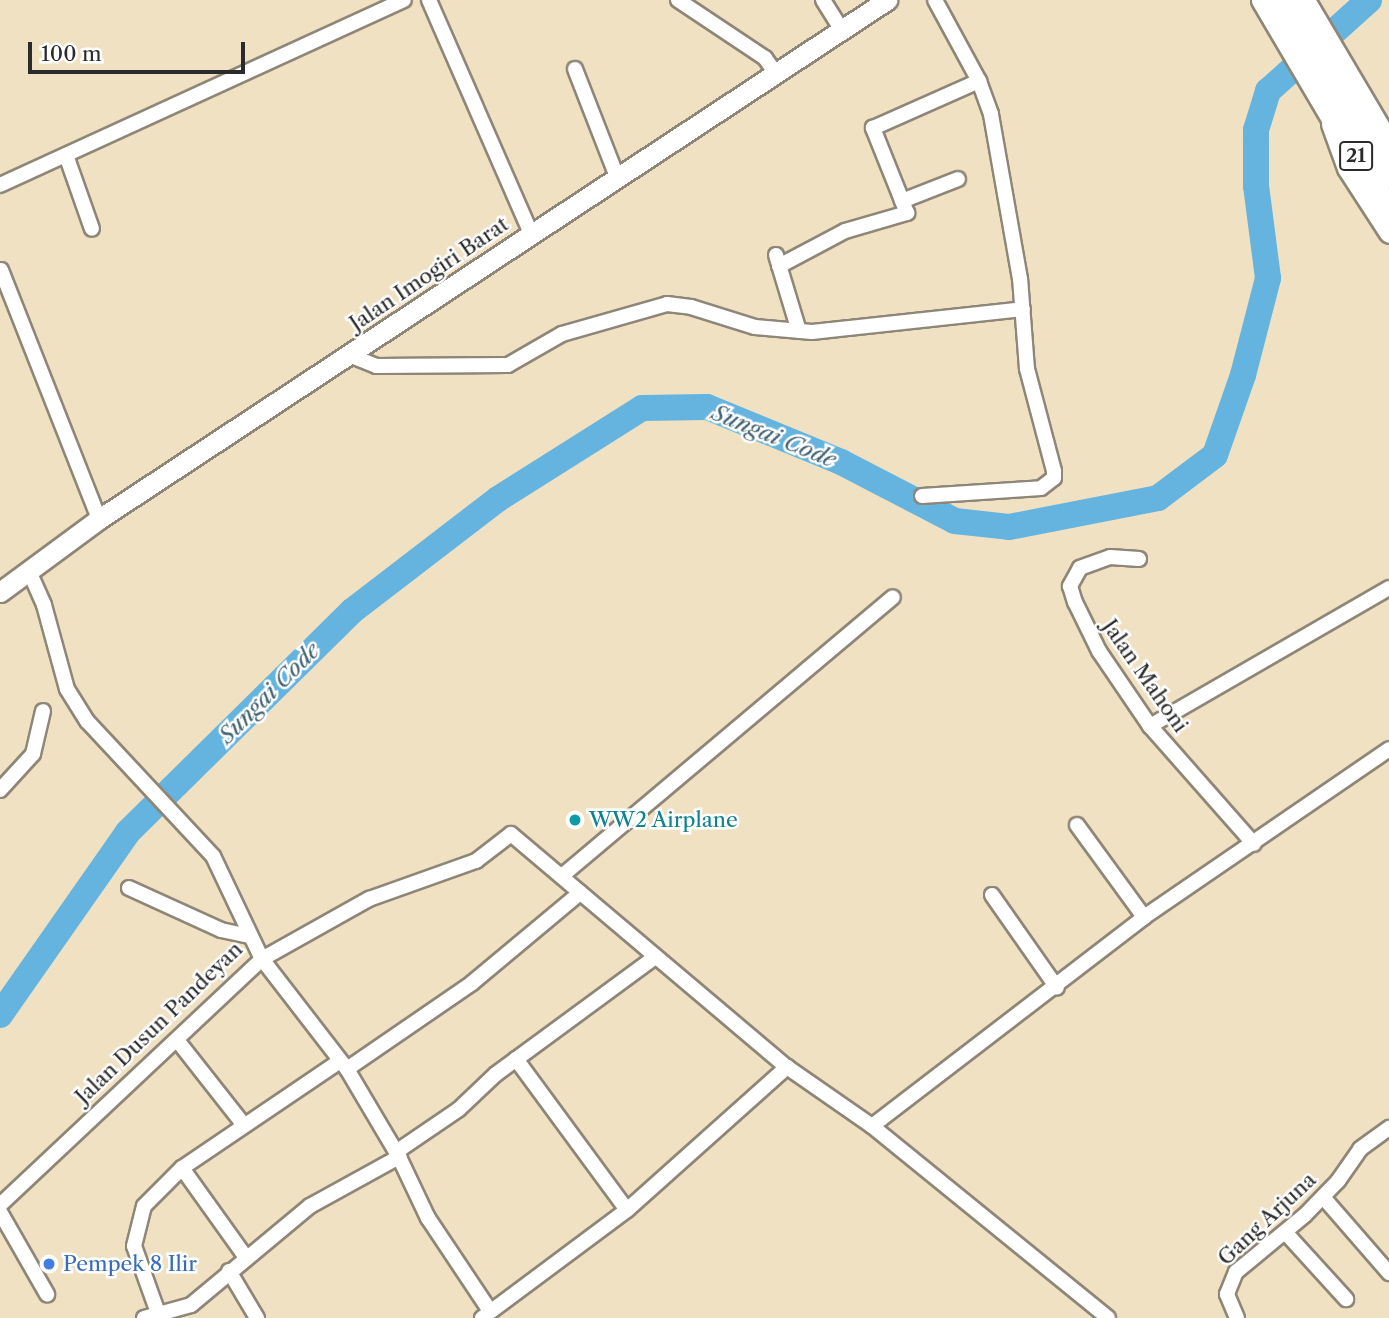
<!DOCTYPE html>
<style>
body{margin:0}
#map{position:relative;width:1389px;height:1318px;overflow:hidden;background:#f0e1c3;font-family:"Libre Caslon Text",serif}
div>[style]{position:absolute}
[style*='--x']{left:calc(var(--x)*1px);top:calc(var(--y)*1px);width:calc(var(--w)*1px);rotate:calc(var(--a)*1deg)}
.river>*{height:26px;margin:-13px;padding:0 13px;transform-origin:13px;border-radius:13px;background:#64b4df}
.roads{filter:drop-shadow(2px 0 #8e8677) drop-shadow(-2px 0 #8e8677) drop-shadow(0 2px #8e8677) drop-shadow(0 -2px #8e8677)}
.street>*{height:14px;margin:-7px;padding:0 7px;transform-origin:7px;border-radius:7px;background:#fff}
.secondary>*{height:19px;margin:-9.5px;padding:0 9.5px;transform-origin:9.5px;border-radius:9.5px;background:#fff}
.highway>*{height:24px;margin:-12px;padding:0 12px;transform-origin:12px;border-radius:12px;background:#fff}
.dots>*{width:19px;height:19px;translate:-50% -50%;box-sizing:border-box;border:4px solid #fff;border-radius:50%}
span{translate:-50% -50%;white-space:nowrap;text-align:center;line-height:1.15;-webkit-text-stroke:5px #fff;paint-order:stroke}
.shield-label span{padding:2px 5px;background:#fff;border:2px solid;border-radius:5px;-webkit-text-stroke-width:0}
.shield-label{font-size:19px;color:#2b2b2b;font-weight:700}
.street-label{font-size:21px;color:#2b2b2b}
.culture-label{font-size:21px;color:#0d838f}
.left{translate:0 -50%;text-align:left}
.shop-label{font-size:21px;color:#366cbe}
.water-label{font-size:23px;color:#426273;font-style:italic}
.scale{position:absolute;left:28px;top:42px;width:217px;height:32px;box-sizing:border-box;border:4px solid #2b2b2b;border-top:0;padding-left:9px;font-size:21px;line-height:24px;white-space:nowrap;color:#2b2b2b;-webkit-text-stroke:5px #fff;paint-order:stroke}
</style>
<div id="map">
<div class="river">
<i style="--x:0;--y:1015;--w:223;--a:-55"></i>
<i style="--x:128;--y:832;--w:315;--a:-44.6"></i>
<i style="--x:352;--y:611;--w:184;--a:-37.5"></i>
<i style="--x:498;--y:499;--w:170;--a:-32.3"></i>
<i style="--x:642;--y:408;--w:65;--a:-0.9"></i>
<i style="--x:707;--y:407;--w:145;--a:22.3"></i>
<i style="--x:841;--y:462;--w:128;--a:27.4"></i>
<i style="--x:955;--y:521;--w:54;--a:6.3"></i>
<i style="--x:1009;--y:527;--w:152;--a:-11"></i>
<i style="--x:1158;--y:498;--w:71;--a:-37"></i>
<i style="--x:1215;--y:455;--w:85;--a:-70.7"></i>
<i style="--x:1243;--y:375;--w:100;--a:-75.5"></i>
<i style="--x:1268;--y:278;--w:93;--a:-97.4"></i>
<i style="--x:1256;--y:186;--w:56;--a:-90"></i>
<i style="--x:1256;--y:130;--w:41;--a:-72.9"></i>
<i style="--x:1268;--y:91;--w:136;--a:-42"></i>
</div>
<div class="roads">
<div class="street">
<i style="--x:429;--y:0;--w:254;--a:66.4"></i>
<i style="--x:678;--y:0;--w:105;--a:33.7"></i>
<i style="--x:765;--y:58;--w:21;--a:55"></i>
<i style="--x:823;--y:0;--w:36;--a:58"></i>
<i style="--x:575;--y:69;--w:116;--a:68.7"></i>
<i style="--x:66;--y:155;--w:78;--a:70.6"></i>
<i style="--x:0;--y:185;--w:444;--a:-24.6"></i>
<i style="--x:902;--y:201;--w:60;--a:-21.4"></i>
<i style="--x:776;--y:255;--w:79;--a:73.2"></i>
<i style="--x:779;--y:266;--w:75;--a:-27.9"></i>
<i style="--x:845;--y:231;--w:65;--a:-16.2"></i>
<i style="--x:907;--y:213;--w:92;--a:-111.8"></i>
<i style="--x:873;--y:128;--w:116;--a:-23.9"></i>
<i style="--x:1;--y:270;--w:268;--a:68.5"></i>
<i style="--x:349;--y:355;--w:29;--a:22"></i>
<i style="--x:376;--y:366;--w:132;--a:-0.4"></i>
<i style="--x:508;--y:365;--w:62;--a:-29.9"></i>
<i style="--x:562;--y:334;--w:109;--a:-15.9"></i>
<i style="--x:667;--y:304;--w:24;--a:7"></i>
<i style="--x:691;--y:307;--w:67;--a:17.4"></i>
<i style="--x:755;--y:327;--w:57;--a:5"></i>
<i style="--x:812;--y:332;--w:212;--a:-6.2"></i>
<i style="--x:922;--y:496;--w:119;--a:-3.8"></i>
<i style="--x:1041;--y:488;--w:16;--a:-38"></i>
<i style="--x:1054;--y:478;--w:7;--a:-90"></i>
<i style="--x:1054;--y:471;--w:106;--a:-104.8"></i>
<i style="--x:1027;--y:369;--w:90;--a:-94.4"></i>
<i style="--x:1020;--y:279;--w:168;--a:-100"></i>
<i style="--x:991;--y:114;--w:35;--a:-110"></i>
<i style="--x:979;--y:81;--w:92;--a:-118.5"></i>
<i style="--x:1139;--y:559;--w:29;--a:-176"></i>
<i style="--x:1110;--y:557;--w:32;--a:160"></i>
<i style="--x:1080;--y:568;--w:21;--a:119"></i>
<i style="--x:1070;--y:586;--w:17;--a:73"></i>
<i style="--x:1075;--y:602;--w:55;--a:63.9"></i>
<i style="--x:1099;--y:651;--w:91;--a:55.8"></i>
<i style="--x:1150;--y:726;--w:157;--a:48.6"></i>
<i style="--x:29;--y:571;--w:37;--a:66"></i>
<i style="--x:44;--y:605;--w:87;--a:74.7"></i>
<i style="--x:67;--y:689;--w:38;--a:58"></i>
<i style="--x:87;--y:721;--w:185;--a:47"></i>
<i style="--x:213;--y:856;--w:114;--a:64.6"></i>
<i style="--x:262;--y:959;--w:139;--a:52.3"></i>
<i style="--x:347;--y:1069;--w:102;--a:59.4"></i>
<i style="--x:399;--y:1157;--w:68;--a:64.6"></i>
<i style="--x:428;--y:1218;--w:112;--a:56.3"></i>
<i style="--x:1150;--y:726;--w:276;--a:-30"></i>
<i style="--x:0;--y:790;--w:49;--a:-47.5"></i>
<i style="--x:33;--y:754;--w:44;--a:-76.9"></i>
<i style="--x:1077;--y:825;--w:114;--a:53.9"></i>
<i style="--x:563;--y:875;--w:431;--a:-40.1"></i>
<i style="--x:129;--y:888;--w:101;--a:24.5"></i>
<i style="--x:221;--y:930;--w:30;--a:12"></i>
<i style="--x:992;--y:895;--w:113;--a:55"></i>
<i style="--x:177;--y:1040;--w:108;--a:51.8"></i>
<i style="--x:516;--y:1059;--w:187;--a:53.7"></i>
<i style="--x:347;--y:1069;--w:152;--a:-34.5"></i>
<i style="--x:472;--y:983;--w:141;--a:-39.8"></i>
<i style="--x:872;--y:1126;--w:343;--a:-37.5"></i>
<i style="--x:1144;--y:917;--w:297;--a:-34.4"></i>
<i style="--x:396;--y:1152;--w:76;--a:-34.3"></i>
<i style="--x:459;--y:1109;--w:51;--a:-43.4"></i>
<i style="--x:496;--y:1074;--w:196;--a:-36.3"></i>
<i style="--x:182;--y:1168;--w:108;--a:54.4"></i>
<i style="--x:1323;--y:1197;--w:101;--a:49"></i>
<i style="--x:0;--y:1205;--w:359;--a:-43.2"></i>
<i style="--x:262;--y:959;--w:123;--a:-29.3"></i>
<i style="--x:369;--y:899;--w:114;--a:-19.6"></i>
<i style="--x:476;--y:861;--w:44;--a:-37.6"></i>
<i style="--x:511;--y:834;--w:361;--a:40.2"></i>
<i style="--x:787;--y:1067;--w:103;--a:34.8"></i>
<i style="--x:872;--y:1126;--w:304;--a:39.1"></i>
<i style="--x:0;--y:1212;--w:95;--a:60.2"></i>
<i style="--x:1285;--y:1232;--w:91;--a:47.7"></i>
<i style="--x:229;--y:1271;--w:55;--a:59.2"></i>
<i style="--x:158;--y:1313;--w:71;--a:-109.7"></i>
<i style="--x:134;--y:1246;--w:41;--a:-76"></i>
<i style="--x:144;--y:1206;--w:54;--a:-45"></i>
<i style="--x:182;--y:1168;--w:191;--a:-34.1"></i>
<i style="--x:144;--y:1318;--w:49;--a:-15.5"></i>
<i style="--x:191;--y:1305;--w:155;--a:-39.8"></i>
<i style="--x:310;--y:1206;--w:102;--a:-28.8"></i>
<i style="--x:482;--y:1318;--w:181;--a:-36.7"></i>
<i style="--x:627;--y:1210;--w:215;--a:-41.8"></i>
<i style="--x:1237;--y:1318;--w:26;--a:-113"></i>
<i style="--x:1227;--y:1294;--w:24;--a:-68"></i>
<i style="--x:1236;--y:1272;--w:89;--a:-39.6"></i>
<i style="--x:1305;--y:1215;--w:47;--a:-45.9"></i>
<i style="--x:1338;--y:1181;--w:39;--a:-55"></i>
<i style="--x:1360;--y:1149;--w:36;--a:-36"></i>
</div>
<div class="secondary">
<i style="--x:1305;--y:0;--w:165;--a:59.4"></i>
<i style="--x:1331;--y:124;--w:47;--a:70"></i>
<i style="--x:1347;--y:168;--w:77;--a:57.1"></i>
<i style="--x:0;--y:592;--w:123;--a:-36.4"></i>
<i style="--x:99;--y:519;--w:944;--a:-33.37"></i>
</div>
<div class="highway">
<i style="--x:1264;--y:0;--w:246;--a:59.5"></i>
<i style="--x:1287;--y:0;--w:203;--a:59.9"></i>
</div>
</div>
<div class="dots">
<i style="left:575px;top:820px;background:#0f9aa8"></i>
<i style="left:49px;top:1264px;background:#3f7fe0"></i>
</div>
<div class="shield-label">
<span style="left:1356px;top:156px">21</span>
</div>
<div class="street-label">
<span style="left:429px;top:274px;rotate:-34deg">Jalan Imogiri Barat</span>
<span style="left:1145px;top:676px;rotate:55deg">Jalan Mahoni</span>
<span style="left:159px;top:1023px;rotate:-44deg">Jalan Dusun Pandeyan</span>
<span style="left:1267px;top:1219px;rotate:-43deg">Gang Arjuna</span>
</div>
<div class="culture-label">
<span class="left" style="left:589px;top:820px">WW2 Airplane</span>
</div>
<div class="shop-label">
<span class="left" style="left:63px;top:1264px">Pempek 8 Ilir</span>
</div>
<div class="water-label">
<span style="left:774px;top:436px;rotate:22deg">Sungai Code</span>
<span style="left:269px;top:693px;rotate:-45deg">Sungai Code</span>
</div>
<div class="scale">100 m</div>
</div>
